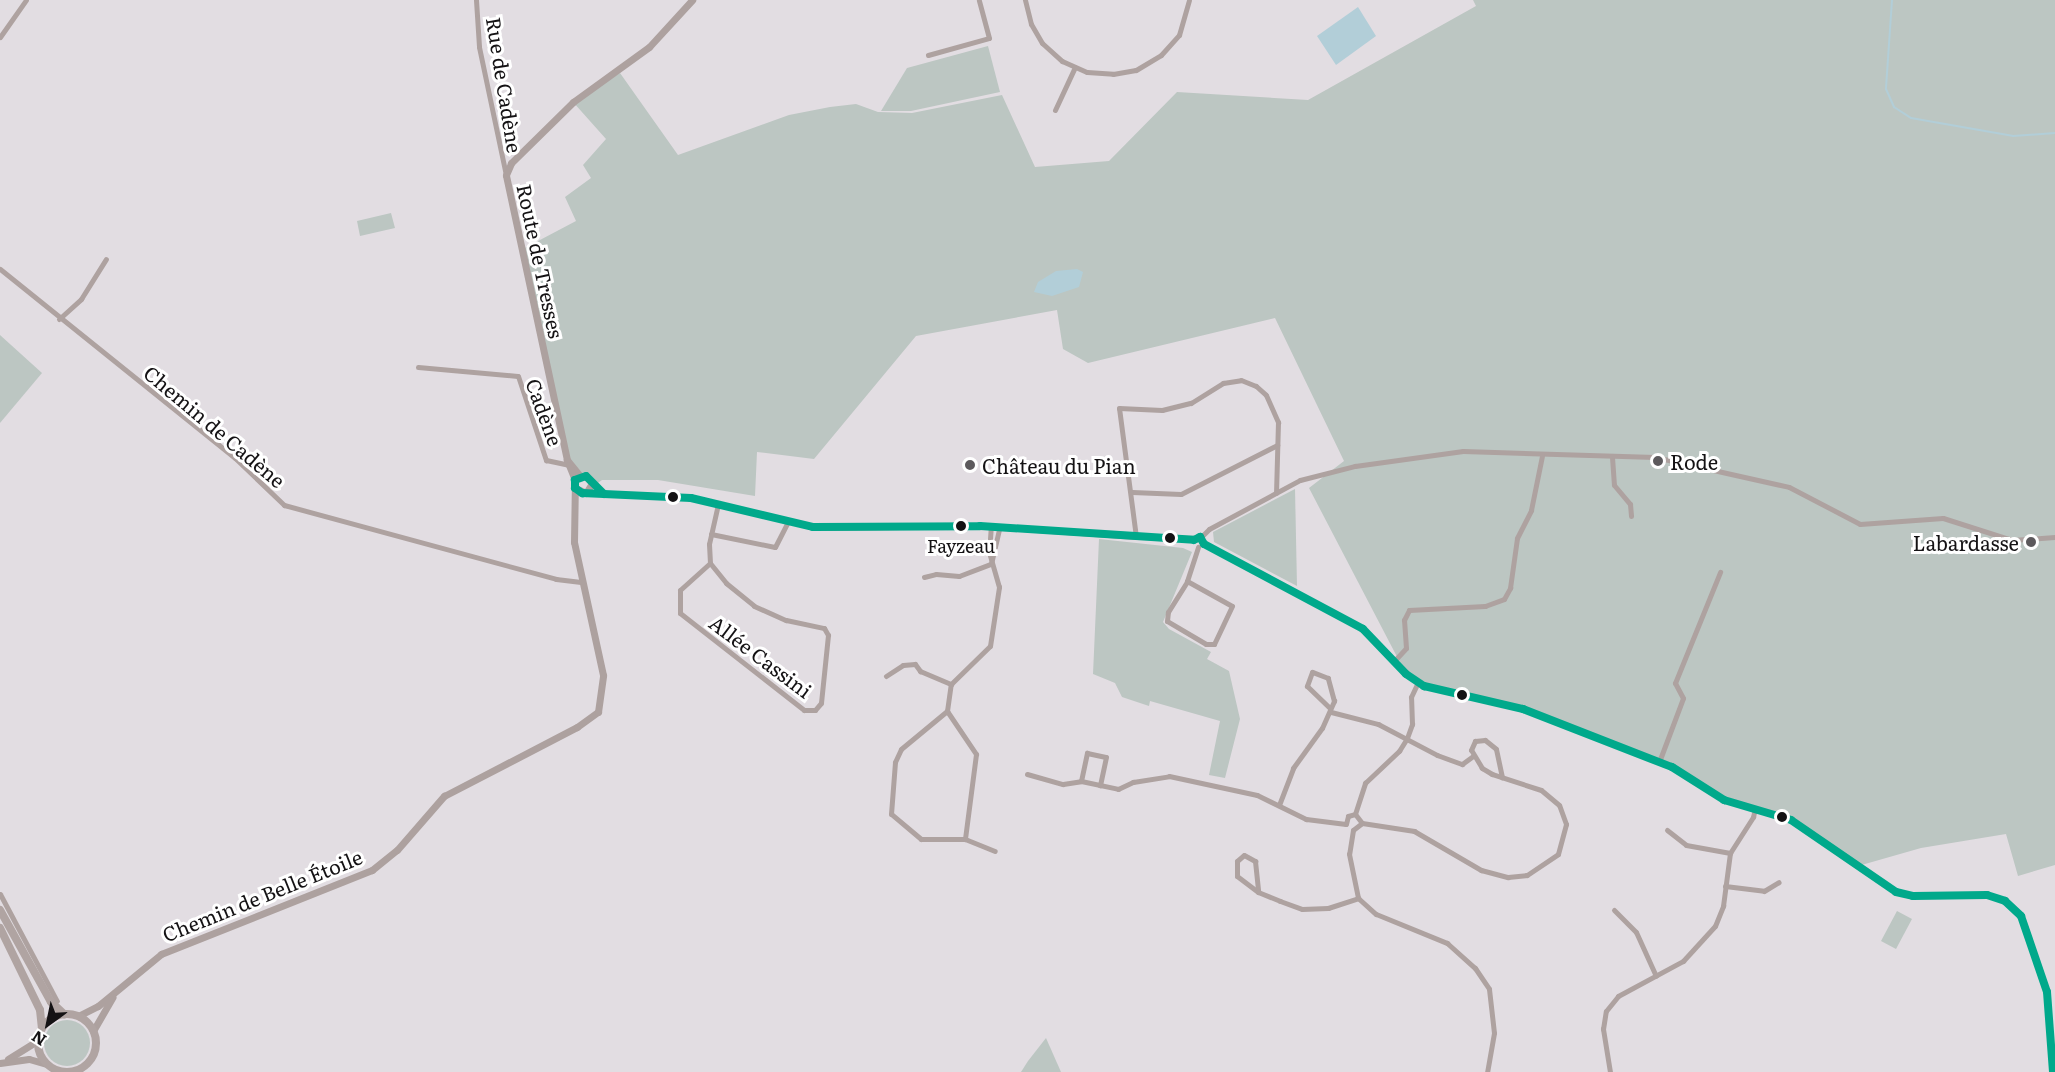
<!DOCTYPE html>
<meta charset="utf-8">
<style>
body{margin:0}
#map{position:relative;width:2055px;height:1072px;overflow:hidden;background:#e2dde2;font-family:Literata,serif}
div>[style]{position:absolute}
[style*='--x']{left:calc(var(--x)*1px);top:calc(var(--y)*1px);width:calc(var(--w)*1px);rotate:calc(var(--a)*1deg)}
.green>*{inset:0;background:#bcc6c2}
.round{border-radius:50%}
.water>*{inset:0;background:#b2ced8}
.stream>*{height:2px;margin:-1px;padding:0 1px;transform-origin:1px;border-radius:1px;background:#b2ced8}
.street>*{height:5px;margin:-2.5px;padding:0 2.5px;transform-origin:2.5px;border-radius:2.5px;background:#aea2a0}
.secondary>*{height:7px;margin:-3.5px;padding:0 3.5px;transform-origin:3.5px;border-radius:3.5px;background:#ada19f}
.primary>*{height:8px;margin:-4px;padding:0 4px;transform-origin:4px;border-radius:4px;background:#b0a4a2}
.primary>.ring{margin:-4px;padding:0;box-sizing:content-box;background:none;border:8px solid #b0a4a2;border-radius:50%}
.bus-1>*{height:8px;margin:-4px;padding:0 4px;transform-origin:4px;border-radius:4px;background:#00a98b}
.dots>*{width:16px;height:16px;translate:-50% -50%;box-sizing:border-box;border:3px solid #fff;border-radius:50%}
span{translate:-50% -50%;white-space:nowrap;text-align:center;line-height:1.15;-webkit-text-stroke:6px #fff;paint-order:stroke}
.bus-label{font-size:18px;color:#141214}
.street-label{font-size:20px;color:#141214}
.poi-label{font-size:20px;color:#141214}
.left{translate:0 -50%;text-align:left}
.right{translate:-100% -50%;text-align:right}
.north{position:absolute;left:18px;top:994px;width:60px;height:60px;-webkit-text-stroke:4px #fff;paint-order:stroke;rotate:213deg;font-size:16px;font-weight:700;line-height:24px;text-align:center;color:#141214}
.north::after{content:'';display:block;margin:auto;width:21px;height:27px;background:#141214;clip-path:polygon(50% 0,100% 100%,50% 72%,0 100%)}
</style>
<div id="map">
<div class="green">
<i style="clip-path:polygon(1473px 0,2055px 0,2055px 865px,2018px 876px,2006px 834px,1921px 848px,1858px 866px,1800px 826px,1733px 803px,1687px 775px,1540px 716px,1424px 686px,1406px 674px,1309px 488px,1344px 461px,1275px 318px,1088px 363px,1063px 349px,1057px 310px,916px 336px,814px 459px,757px 452px,755px 496px,658px 480px,602px 480px,591px 488px,592px 483px,571px 468px,521px 250px,576px 221px,565px 197px,591px 178px,583px 165px,606px 139px,573px 102px,620px 73px,678px 155px,789px 115px,830px 107px,856px 104px,878px 112px,912px 113px,1002px 95px,1035px 167px,1109px 161px,1177px 92px,1308px 100px,1476px 6px)"></i>
<i style="clip-path:polygon(988px 46px,1000px 92px,911px 111px,881px 111px,907px 68px)"></i>
<i style="clip-path:polygon(391px 213px,395px 228px,360px 236px,357px 221px)"></i>
<i style="clip-path:polygon(0 335px,42px 373px,0 423px)"></i>
<i style="clip-path:polygon(1295px 489px,1297px 586px,1214px 542px,1213px 532px)"></i>
<i style="clip-path:polygon(1099px 539px,1183px 548px,1192px 552px,1163px 622px,1169px 629px,1211px 652px,1207px 659px,1229px 671px,1240px 719px,1225px 778px,1209px 775px,1220px 721px,1150px 701px,1149px 706px,1122px 697px,1115px 683px,1093px 674px)"></i>
<i style="clip-path:polygon(1897px 911px,1912px 919px,1896px 949px,1881px 941px)"></i>
<i class="round" style="left:44px;top:1020px;width:46px;height:46px"></i>
<i style="clip-path:polygon(1046px 1038px,1061px 1072px,1021px 1072px,1028px 1061px)"></i>
</div>
<div class="water">
<i style="clip-path:polygon(1358px 7px,1376px 36px,1336px 65px,1317px 36px)"></i>
<i style="clip-path:polygon(1077px 269px,1083px 272px,1079px 287px,1052px 296px,1034px 292px,1038px 282px,1056px 271px)"></i>
</div>
<div class="stream">
<i style="--x:1892;--y:0;--w:89;--a:93.9"></i>
<i style="--x:1886;--y:89;--w:20;--a:66"></i>
<i style="--x:1894;--y:107;--w:20;--a:33"></i>
<i style="--x:1911;--y:118;--w:104;--a:10"></i>
<i style="--x:2013;--y:136;--w:42;--a:-4.1"></i>
</div>
<div class="street">
<i style="--x:476;--y:0;--w:47;--a:86.3"></i>
<i style="--x:479;--y:47;--w:131;--a:78.1"></i>
<i style="--x:1025;--y:0;--w:25;--a:76"></i>
<i style="--x:1031;--y:24;--w:22;--a:60"></i>
<i style="--x:1042;--y:43;--w:27;--a:42"></i>
<i style="--x:1062;--y:61;--w:27;--a:24"></i>
<i style="--x:1087;--y:72;--w:26;--a:4"></i>
<i style="--x:1113;--y:74;--w:23;--a:-10"></i>
<i style="--x:1136;--y:70;--w:29;--a:-31"></i>
<i style="--x:1161;--y:55;--w:27;--a:-48"></i>
<i style="--x:1179;--y:35;--w:36;--a:-74"></i>
<i style="--x:0;--y:37;--w:45;--a:-54.9"></i>
<i style="--x:928;--y:55;--w:63;--a:-15.6"></i>
<i style="--x:989;--y:38;--w:39;--a:-105"></i>
<i style="--x:1055;--y:110;--w:47;--a:-65.1"></i>
<i style="--x:0;--y:269;--w:302;--a:38.8"></i>
<i style="--x:235;--y:458;--w:68;--a:43.8"></i>
<i style="--x:284;--y:505;--w:282;--a:15.2"></i>
<i style="--x:556;--y:579;--w:25;--a:7"></i>
<i style="--x:59;--y:319;--w:30;--a:-42"></i>
<i style="--x:81;--y:299;--w:47;--a:-58"></i>
<i style="--x:418;--y:367;--w:100;--a:5.1"></i>
<i style="--x:518;--y:376;--w:89;--a:71.6"></i>
<i style="--x:546;--y:460;--w:24;--a:12"></i>
<i style="--x:1612;--y:457;--w:28;--a:86"></i>
<i style="--x:1614;--y:485;--w:25;--a:50"></i>
<i style="--x:1630;--y:504;--w:12;--a:85"></i>
<i style="--x:592;--y:483;--w:16;--a:43"></i>
<i style="--x:588;--y:492;--w:103;--a:3.3"></i>
<i style="--x:691;--y:498;--w:134;--a:12.9"></i>
<i style="--x:822;--y:528;--w:158;--a:-0.7"></i>
<i style="--x:980;--y:526;--w:156;--a:4"></i>
<i style="--x:1136;--y:537;--w:66;--a:0.9"></i>
<i style="--x:1132;--y:492;--w:49;--a:2.3"></i>
<i style="--x:1181;--y:494;--w:108;--a:-27"></i>
<i style="--x:711;--y:534;--w:65;--a:11.5"></i>
<i style="--x:775;--y:547;--w:28;--a:-63"></i>
<i style="--x:1136;--y:537;--w:130;--a:-97.5"></i>
<i style="--x:1119;--y:408;--w:43;--a:2.7"></i>
<i style="--x:1162;--y:410;--w:30;--a:-14"></i>
<i style="--x:1191;--y:403;--w:38;--a:-32"></i>
<i style="--x:1223;--y:383;--w:18;--a:-9"></i>
<i style="--x:1241;--y:380;--w:16;--a:22"></i>
<i style="--x:1256;--y:386;--w:13;--a:42"></i>
<i style="--x:1266;--y:395;--w:30;--a:66"></i>
<i style="--x:1278;--y:422;--w:71;--a:91.6"></i>
<i style="--x:1201;--y:537;--w:11;--a:-45"></i>
<i style="--x:1209;--y:529;--w:103;--a:-28.3"></i>
<i style="--x:1300;--y:480;--w:57;--a:-14.3"></i>
<i style="--x:1355;--y:466;--w:109;--a:-7.9"></i>
<i style="--x:1463;--y:451;--w:192;--a:1.8"></i>
<i style="--x:1655;--y:457;--w:137;--a:12.6"></i>
<i style="--x:1789;--y:487;--w:80;--a:27.5"></i>
<i style="--x:1860;--y:524;--w:83;--a:-4.1"></i>
<i style="--x:1943;--y:518;--w:72;--a:17.7"></i>
<i style="--x:2012;--y:540;--w:43;--a:-4"></i>
<i style="--x:1204;--y:544;--w:180;--a:28.1"></i>
<i style="--x:1363;--y:629;--w:62;--a:46.3"></i>
<i style="--x:1406;--y:674;--w:22;--a:34"></i>
<i style="--x:1424;--y:686;--w:102;--a:13.1"></i>
<i style="--x:1523;--y:709;--w:160;--a:21.3"></i>
<i style="--x:1672;--y:767;--w:62;--a:32.4"></i>
<i style="--x:1724;--y:800;--w:70;--a:16.6"></i>
<i style="--x:1791;--y:820;--w:127;--a:34.4"></i>
<i style="--x:1896;--y:892;--w:17;--a:13"></i>
<i style="--x:1913;--y:896;--w:74;--a:-0.8"></i>
<i style="--x:1987;--y:895;--w:19;--a:18"></i>
<i style="--x:2005;--y:901;--w:22;--a:43"></i>
<i style="--x:2021;--y:916;--w:80;--a:71.1"></i>
<i style="--x:2047;--y:992;--w:80;--a:85.7"></i>
<i style="--x:710;--y:563;--w:26;--a:51"></i>
<i style="--x:726;--y:583;--w:36;--a:39"></i>
<i style="--x:754;--y:606;--w:35;--a:24"></i>
<i style="--x:786;--y:620;--w:39;--a:12"></i>
<i style="--x:824;--y:628;--w:8;--a:60"></i>
<i style="--x:828;--y:635;--w:68;--a:95.9"></i>
<i style="--x:821;--y:703;--w:9;--a:131"></i>
<i style="--x:815;--y:710;--w:11;--a:180"></i>
<i style="--x:804;--y:710;--w:157;--a:-142"></i>
<i style="--x:680;--y:613;--w:23;--a:-90"></i>
<i style="--x:680;--y:590;--w:40;--a:-42"></i>
<i style="--x:710;--y:563;--w:19;--a:-93"></i>
<i style="--x:709;--y:544;--w:41;--a:-77.3"></i>
<i style="--x:991;--y:564;--w:37;--a:-77"></i>
<i style="--x:924;--y:577;--w:12;--a:-14"></i>
<i style="--x:936;--y:574;--w:23;--a:5"></i>
<i style="--x:959;--y:576;--w:34;--a:-21"></i>
<i style="--x:1187;--y:581;--w:51;--a:29.1"></i>
<i style="--x:1232;--y:606;--w:42;--a:115.3"></i>
<i style="--x:1214;--y:644;--w:8;--a:180"></i>
<i style="--x:1206;--y:644;--w:45;--a:-149.5"></i>
<i style="--x:1167;--y:621;--w:9;--a:-84"></i>
<i style="--x:1168;--y:612;--w:36;--a:-58"></i>
<i style="--x:1187;--y:581;--w:36;--a:-72"></i>
<i style="--x:1395;--y:660;--w:16;--a:-47"></i>
<i style="--x:1406;--y:648;--w:28;--a:-94"></i>
<i style="--x:1404;--y:620;--w:11;--a:-63"></i>
<i style="--x:1409;--y:610;--w:76;--a:-3"></i>
<i style="--x:1485;--y:606;--w:20;--a:-20"></i>
<i style="--x:1504;--y:599;--w:13;--a:-61"></i>
<i style="--x:1510;--y:588;--w:50;--a:-82"></i>
<i style="--x:1517;--y:538;--w:31;--a:-63"></i>
<i style="--x:1531;--y:510;--w:55;--a:-78.5"></i>
<i style="--x:886;--y:676;--w:20;--a:-33"></i>
<i style="--x:903;--y:665;--w:12;--a:-5"></i>
<i style="--x:915;--y:664;--w:9;--a:54"></i>
<i style="--x:920;--y:671;--w:34;--a:23"></i>
<i style="--x:947;--y:711;--w:52;--a:56"></i>
<i style="--x:976;--y:754;--w:86;--a:97.4"></i>
<i style="--x:965;--y:839;--w:44;--a:180"></i>
<i style="--x:921;--y:839;--w:39;--a:-140"></i>
<i style="--x:891;--y:814;--w:52;--a:-85.6"></i>
<i style="--x:895;--y:762;--w:14;--a:-65"></i>
<i style="--x:901;--y:749;--w:60;--a:-39.6"></i>
<i style="--x:947;--y:711;--w:27;--a:-82"></i>
<i style="--x:951;--y:684;--w:54;--a:-44.3"></i>
<i style="--x:990;--y:646;--w:60;--a:-81.3"></i>
<i style="--x:999;--y:587;--w:35;--a:-106"></i>
<i style="--x:989;--y:553;--w:26;--a:-86"></i>
<i style="--x:1331;--y:712;--w:49;--a:14.3"></i>
<i style="--x:1378;--y:724;--w:67;--a:27.7"></i>
<i style="--x:1437;--y:755;--w:27;--a:20"></i>
<i style="--x:1462;--y:764;--w:14;--a:-36"></i>
<i style="--x:1659;--y:762;--w:68;--a:-69.4"></i>
<i style="--x:1683;--y:698;--w:17;--a:-118"></i>
<i style="--x:1675;--y:683;--w:120;--a:-67.9"></i>
<i style="--x:1027;--y:774;--w:37;--a:16"></i>
<i style="--x:1063;--y:784;--w:18;--a:-9"></i>
<i style="--x:1081;--y:781;--w:38;--a:12"></i>
<i style="--x:1118;--y:789;--w:17;--a:-25"></i>
<i style="--x:1133;--y:782;--w:36;--a:-9"></i>
<i style="--x:1169;--y:776;--w:90;--a:12.2"></i>
<i style="--x:1257;--y:795;--w:55;--a:26.1"></i>
<i style="--x:1306;--y:819;--w:40;--a:7.1"></i>
<i style="--x:1081;--y:781;--w:29;--a:-78"></i>
<i style="--x:1087;--y:753;--w:19;--a:12"></i>
<i style="--x:1106;--y:757;--w:29;--a:102"></i>
<i style="--x:1279;--y:805;--w:40;--a:-69"></i>
<i style="--x:1293;--y:768;--w:49;--a:-54.1"></i>
<i style="--x:1322;--y:728;--w:30;--a:-66"></i>
<i style="--x:1334;--y:701;--w:24;--a:-105"></i>
<i style="--x:1328;--y:678;--w:17;--a:-159"></i>
<i style="--x:1312;--y:672;--w:15;--a:110"></i>
<i style="--x:1307;--y:686;--w:32;--a:44"></i>
<i style="--x:1355;--y:814;--w:33;--a:-72"></i>
<i style="--x:1365;--y:783;--w:47;--a:-43.3"></i>
<i style="--x:1399;--y:751;--w:15;--a:-58"></i>
<i style="--x:1407;--y:738;--w:15;--a:-70"></i>
<i style="--x:1412;--y:724;--w:27;--a:-92"></i>
<i style="--x:1411;--y:697;--w:17;--a:-65"></i>
<i style="--x:1362;--y:823;--w:53;--a:8.7"></i>
<i style="--x:1414;--y:831;--w:78;--a:30.2"></i>
<i style="--x:1481;--y:870;--w:28;--a:15"></i>
<i style="--x:1508;--y:877;--w:19;--a:-6"></i>
<i style="--x:1527;--y:875;--w:37;--a:-34"></i>
<i style="--x:1558;--y:854;--w:31;--a:-75"></i>
<i style="--x:1566;--y:824;--w:20;--a:-110"></i>
<i style="--x:1559;--y:805;--w:23;--a:-140"></i>
<i style="--x:1541;--y:790;--w:52;--a:-161.9"></i>
<i style="--x:1492;--y:774;--w:12;--a:-149"></i>
<i style="--x:1482;--y:768;--w:21;--a:-121"></i>
<i style="--x:1471;--y:750;--w:10;--a:-66"></i>
<i style="--x:1475;--y:741;--w:10;--a:-6"></i>
<i style="--x:1485;--y:740;--w:14;--a:39"></i>
<i style="--x:1496;--y:749;--w:29;--a:78"></i>
<i style="--x:1346;--y:824;--w:8;--a:-76"></i>
<i style="--x:1348;--y:816;--w:7;--a:-16"></i>
<i style="--x:1353;--y:830;--w:24;--a:99"></i>
<i style="--x:1349;--y:854;--w:45;--a:78.4"></i>
<i style="--x:1358;--y:898;--w:24;--a:42"></i>
<i style="--x:1376;--y:914;--w:77;--a:22.2"></i>
<i style="--x:1447;--y:943;--w:38;--a:42"></i>
<i style="--x:1475;--y:968;--w:25;--a:56"></i>
<i style="--x:1489;--y:989;--w:44;--a:83.5"></i>
<i style="--x:1494;--y:1033;--w:40;--a:100"></i>
<i style="--x:1353;--y:830;--w:11;--a:-38"></i>
<i style="--x:1362;--y:823;--w:11;--a:-128"></i>
<i style="--x:1667;--y:830;--w:24;--a:38"></i>
<i style="--x:1686;--y:845;--w:45;--a:10.3"></i>
<i style="--x:965;--y:839;--w:32;--a:22"></i>
<i style="--x:1725;--y:886;--w:39;--a:7"></i>
<i style="--x:1764;--y:891;--w:17;--a:-31"></i>
<i style="--x:1258;--y:892;--w:26;--a:-143"></i>
<i style="--x:1237;--y:876;--w:15;--a:-90"></i>
<i style="--x:1237;--y:861;--w:9;--a:-41"></i>
<i style="--x:1244;--y:855;--w:13;--a:29"></i>
<i style="--x:1255;--y:861;--w:31;--a:84"></i>
<i style="--x:1258;--y:892;--w:24;--a:22"></i>
<i style="--x:1280;--y:901;--w:23;--a:20"></i>
<i style="--x:1302;--y:909;--w:26;--a:-2"></i>
<i style="--x:1328;--y:908;--w:32;--a:-18"></i>
<i style="--x:0;--y:894;--w:121;--a:62"></i>
<i style="--x:1614;--y:910;--w:31;--a:45"></i>
<i style="--x:1636;--y:932;--w:48;--a:65.6"></i>
<i style="--x:1610;--y:1072;--w:44;--a:-99.2"></i>
<i style="--x:1603;--y:1029;--w:18;--a:-81"></i>
<i style="--x:1606;--y:1011;--w:19;--a:-51"></i>
<i style="--x:1618;--y:996;--w:74;--a:-28.3"></i>
<i style="--x:1683;--y:961;--w:47;--a:-47.6"></i>
<i style="--x:1715;--y:926;--w:22;--a:-68"></i>
<i style="--x:1723;--y:906;--w:53;--a:-82.5"></i>
<i style="--x:1730;--y:853;--w:43;--a:-57.4"></i>
<i style="--x:1753;--y:817;--w:9;--a:-77"></i>
</div>
<div class="secondary">
<i style="--x:575;--y:488;--w:12;--a:24"></i>
<i style="--x:586;--y:493;--w:12;--a:-59"></i>
<i style="--x:592;--y:483;--w:9;--a:-131"></i>
<i style="--x:586;--y:476;--w:6;--a:180"></i>
<i style="--x:580;--y:476;--w:21;--a:-129"></i>
<i style="--x:567;--y:460;--w:291;--a:-102.1"></i>
<i style="--x:506;--y:175;--w:13;--a:-67"></i>
<i style="--x:511;--y:163;--w:87;--a:-44.5"></i>
<i style="--x:573;--y:102;--w:94;--a:-35.9"></i>
<i style="--x:649;--y:47;--w:64;--a:-47.5"></i>
<i style="--x:78;--y:1016;--w:22;--a:-27"></i>
<i style="--x:98;--y:1006;--w:82;--a:-39.5"></i>
<i style="--x:161;--y:954;--w:227;--a:-21.7"></i>
<i style="--x:372;--y:870;--w:32;--a:-39"></i>
<i style="--x:397;--y:850;--w:72;--a:-49"></i>
<i style="--x:444;--y:796;--w:150;--a:-27.4"></i>
<i style="--x:577;--y:727;--w:26;--a:-36"></i>
<i style="--x:598;--y:712;--w:37;--a:-82"></i>
<i style="--x:603;--y:675;--w:136;--a:-102.3"></i>
<i style="--x:574;--y:542;--w:62;--a:-89.1"></i>
<i style="--x:575;--y:480;--w:16;--a:-112"></i>
<i style="--x:93;--y:1031;--w:39;--a:-60"></i>
<i style="--x:8;--y:1059;--w:36;--a:-32"></i>
<i style="--x:0;--y:1063;--w:29;--a:-8"></i>
<i style="--x:29;--y:1059;--w:19;--a:16"></i>
</div>
<div class="primary">
<i style="--x:0;--y:910;--w:105;--a:61"></i>
<i style="--x:51;--y:1002;--w:18;--a:43"></i>
<i style="--x:0;--y:928;--w:91;--a:64"></i>
<i style="--x:40;--y:1010;--w:18;--a:84"></i>
<i class="ring" style="left:38px;top:1014px;width:50px;height:50px"></i>
</div>
<div class="bus-1">
<i style="--x:604;--y:494;--w:25;--a:-135"></i>
<i style="--x:586;--y:476;--w:12;--a:160"></i>
<i style="--x:575;--y:480;--w:8;--a:90"></i>
<i style="--x:575;--y:488;--w:9;--a:36"></i>
<i style="--x:582;--y:493;--w:109;--a:2.6"></i>
<i style="--x:691;--y:498;--w:125;--a:13.4"></i>
<i style="--x:813;--y:527;--w:167;--a:-0.3"></i>
<i style="--x:980;--y:526;--w:214;--a:3.7"></i>
<i style="--x:1194;--y:540;--w:7;--a:-27"></i>
<i style="--x:1200;--y:537;--w:8;--a:60"></i>
<i style="--x:1204;--y:544;--w:180;--a:28.1"></i>
<i style="--x:1363;--y:629;--w:62;--a:46.3"></i>
<i style="--x:1406;--y:674;--w:22;--a:34"></i>
<i style="--x:1424;--y:686;--w:102;--a:13.1"></i>
<i style="--x:1523;--y:709;--w:160;--a:21.3"></i>
<i style="--x:1672;--y:767;--w:62;--a:32.4"></i>
<i style="--x:1724;--y:800;--w:70;--a:16.6"></i>
<i style="--x:1791;--y:820;--w:127;--a:34.4"></i>
<i style="--x:1896;--y:892;--w:17;--a:13"></i>
<i style="--x:1913;--y:896;--w:74;--a:-0.8"></i>
<i style="--x:1987;--y:895;--w:19;--a:18"></i>
<i style="--x:2005;--y:901;--w:22;--a:43"></i>
<i style="--x:2021;--y:916;--w:80;--a:71.1"></i>
<i style="--x:2047;--y:992;--w:80;--a:85.7"></i>
</div>
<div class="dots">
<i style="left:1658px;top:461px;background:#5c595c"></i>
<i style="left:970px;top:465px;background:#5c595c"></i>
<i style="left:673px;top:497px;background:#141214"></i>
<i style="left:961px;top:526px;background:#141214"></i>
<i style="left:1170px;top:538px;background:#141214"></i>
<i style="left:2031px;top:542px;background:#5c595c"></i>
<i style="left:1462px;top:695px;background:#141214"></i>
<i style="left:1782px;top:817px;background:#141214"></i>
</div>
<div class="bus-label">
<span style="left:961px;top:546px">Fayzeau</span>
</div>
<div class="street-label">
<span style="left:505px;top:85px;rotate:81deg">Rue de Cadène</span>
<span style="left:541px;top:261px;rotate:78deg">Route de Tresses</span>
<span style="left:545px;top:412px;rotate:70deg">Cadène</span>
<span style="left:215px;top:426px;rotate:40deg">Chemin de Cadène</span>
<span style="left:761px;top:656px;rotate:37deg">Allée Cassini</span>
<span style="left:262px;top:895px;rotate:-22deg">Chemin de Belle Étoile</span>
</div>
<div class="poi-label">
<span class="left" style="left:1670px;top:461px">Rode</span>
<span class="left" style="left:982px;top:465px">Château du Pian</span>
<span class="right" style="left:2019px;top:542px">Labardasse</span>
</div>
<div class="north">N</div>
</div>
